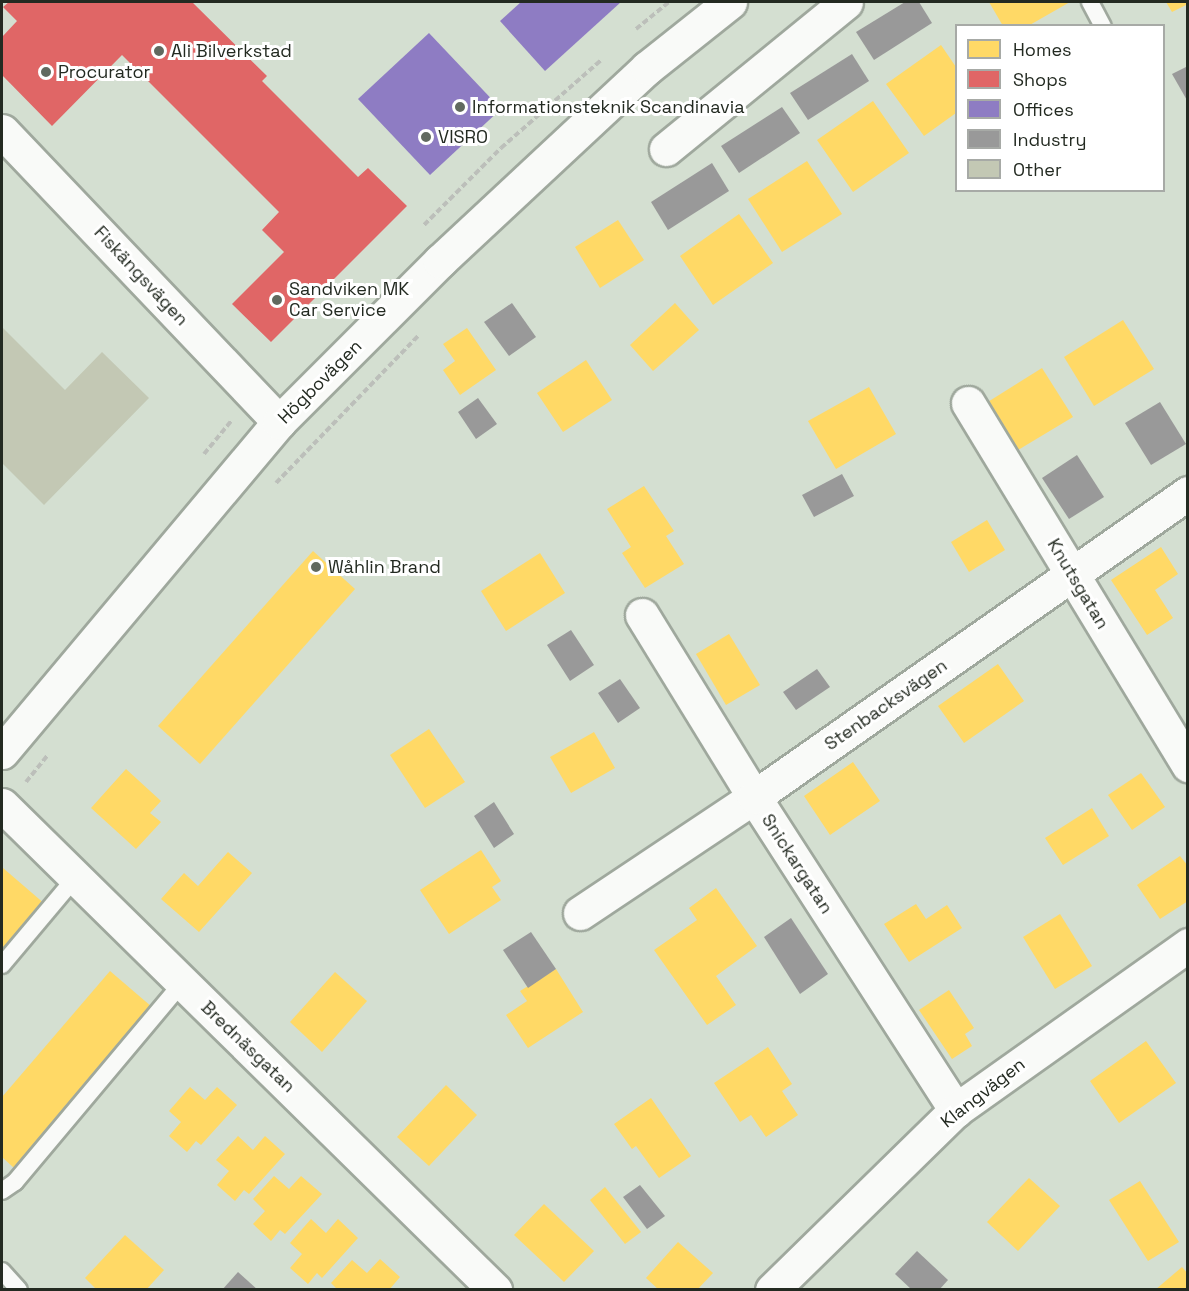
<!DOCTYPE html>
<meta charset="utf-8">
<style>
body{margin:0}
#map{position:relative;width:1189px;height:1291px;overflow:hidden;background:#d4dfd1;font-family:"Space Grotesk",sans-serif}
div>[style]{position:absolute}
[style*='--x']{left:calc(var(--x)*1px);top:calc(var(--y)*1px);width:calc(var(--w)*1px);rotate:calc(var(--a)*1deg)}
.homes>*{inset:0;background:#ffd966}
.shops>*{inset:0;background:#e06666}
.offices>*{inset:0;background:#8e7cc3}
.industry>*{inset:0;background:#999}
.building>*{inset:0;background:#c3c8b4}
.path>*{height:4px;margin-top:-2px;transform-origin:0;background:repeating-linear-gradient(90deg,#bcbfba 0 6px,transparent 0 9px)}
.roads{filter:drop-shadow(2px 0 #9fa89d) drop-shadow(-2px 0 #9fa89d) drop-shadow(0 2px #9fa89d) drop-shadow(0 -2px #9fa89d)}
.lane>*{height:16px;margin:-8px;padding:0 8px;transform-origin:8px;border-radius:8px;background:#f9faf8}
.street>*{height:33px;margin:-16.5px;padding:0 16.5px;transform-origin:16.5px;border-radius:16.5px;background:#f9faf8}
.secondary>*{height:33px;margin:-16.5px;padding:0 16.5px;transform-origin:16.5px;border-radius:16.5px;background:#f9faf8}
.dots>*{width:16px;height:16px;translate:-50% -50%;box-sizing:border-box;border:3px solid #fff;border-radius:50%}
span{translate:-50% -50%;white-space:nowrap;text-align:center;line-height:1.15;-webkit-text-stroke:6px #fff;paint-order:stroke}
.poi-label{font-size:18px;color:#232a21}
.left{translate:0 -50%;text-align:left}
.street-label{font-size:18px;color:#232a21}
.frame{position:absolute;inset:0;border:3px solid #232a21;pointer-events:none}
.legend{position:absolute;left:955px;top:24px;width:210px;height:168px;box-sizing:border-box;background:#fff;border:2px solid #a7aaa6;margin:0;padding:8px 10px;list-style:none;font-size:18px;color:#232a21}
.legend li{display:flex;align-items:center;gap:12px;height:30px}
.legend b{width:30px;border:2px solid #a7aaa6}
</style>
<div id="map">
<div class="homes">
<i style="clip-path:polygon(989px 2px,1070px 2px,1028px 26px,1003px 26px)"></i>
<i style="clip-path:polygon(1166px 2px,1188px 2px,1188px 4px,1172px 12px)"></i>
<i style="clip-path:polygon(941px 45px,956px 67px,956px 113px,924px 136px,886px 84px)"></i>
<i style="clip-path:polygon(873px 101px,909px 153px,853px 192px,817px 140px)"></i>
<i style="clip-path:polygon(807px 161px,842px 214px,782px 252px,748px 199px)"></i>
<i style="clip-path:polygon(739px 214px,773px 263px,713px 305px,680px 256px)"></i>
<i style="clip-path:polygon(618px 220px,644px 260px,600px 288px,575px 247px)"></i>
<i style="clip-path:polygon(675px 303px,699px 330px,653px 371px,630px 345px)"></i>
<i style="clip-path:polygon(1123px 320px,1154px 369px,1094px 406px,1064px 357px)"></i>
<i style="clip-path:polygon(467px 328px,496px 370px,460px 395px,443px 370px,455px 361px,443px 344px)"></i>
<i style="clip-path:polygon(586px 360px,612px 400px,563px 432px,537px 393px)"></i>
<i style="clip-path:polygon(1042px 368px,1073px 417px,1013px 453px,983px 405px)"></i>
<i style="clip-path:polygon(869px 387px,896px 434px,836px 469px,808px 421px)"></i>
<i style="clip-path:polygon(644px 486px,674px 531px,666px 536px,684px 564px,645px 588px,622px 553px,631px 547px,607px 509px)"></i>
<i style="clip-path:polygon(987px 520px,1005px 550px,969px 572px,951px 542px)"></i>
<i style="clip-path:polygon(1161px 547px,1178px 574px,1155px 590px,1173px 618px,1147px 635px,1111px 580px)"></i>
<i style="clip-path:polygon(313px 551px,355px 589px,200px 764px,158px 726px)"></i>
<i style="clip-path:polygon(540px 553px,565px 593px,506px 631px,481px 591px)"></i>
<i style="clip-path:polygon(729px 634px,760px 685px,726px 705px,696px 654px)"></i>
<i style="clip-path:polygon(998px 664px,1024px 701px,964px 743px,938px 706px)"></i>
<i style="clip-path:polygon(429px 729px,465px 782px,425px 808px,390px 755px)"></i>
<i style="clip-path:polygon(594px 732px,615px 768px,571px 793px,550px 757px)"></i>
<i style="clip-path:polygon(853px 762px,880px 801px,830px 835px,804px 796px)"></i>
<i style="clip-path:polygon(126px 769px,161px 801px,150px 813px,161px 822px,136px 849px,91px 808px)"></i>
<i style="clip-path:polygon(1141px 773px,1165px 807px,1132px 830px,1108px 795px)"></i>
<i style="clip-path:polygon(1092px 808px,1109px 836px,1063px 865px,1045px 838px)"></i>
<i style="clip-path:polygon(481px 850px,501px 881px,492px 887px,501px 900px,449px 934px,420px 890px)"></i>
<i style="clip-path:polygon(228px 852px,252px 873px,199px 932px,161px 899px,184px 873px,198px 886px)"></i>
<i style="clip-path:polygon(1180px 856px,1188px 866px,1188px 901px,1160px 919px,1137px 885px)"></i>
<i style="clip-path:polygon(3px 868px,46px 905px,2px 956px,2px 870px)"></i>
<i style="clip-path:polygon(716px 888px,757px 946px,716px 976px,736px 1005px,707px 1025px,654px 950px,697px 920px,689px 908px)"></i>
<i style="clip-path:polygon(916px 904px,926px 919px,947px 905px,962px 928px,909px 962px,884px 924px)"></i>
<i style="clip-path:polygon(1060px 914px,1092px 966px,1055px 989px,1023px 937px)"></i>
<i style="clip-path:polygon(556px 969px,583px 1012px,528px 1048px,506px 1015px,527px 1001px,520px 991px)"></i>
<i style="clip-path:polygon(110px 971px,152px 1007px,14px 1168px,2px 1157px,2px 1097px)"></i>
<i style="clip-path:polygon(335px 972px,367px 1001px,322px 1052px,290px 1022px)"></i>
<i style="clip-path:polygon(949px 990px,974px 1028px,965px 1034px,972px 1046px,952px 1059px,919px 1010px)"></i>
<i style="clip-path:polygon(1146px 1041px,1176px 1083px,1119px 1123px,1090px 1081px)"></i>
<i style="clip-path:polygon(768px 1047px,792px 1084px,782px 1091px,798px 1115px,766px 1137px,751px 1115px,740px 1122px,714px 1083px)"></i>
<i style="clip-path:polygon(446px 1085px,477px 1115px,429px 1166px,397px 1137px)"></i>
<i style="clip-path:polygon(190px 1087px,205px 1100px,217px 1087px,237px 1105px,201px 1145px,196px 1141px,187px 1152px,169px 1136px,181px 1122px,169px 1111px)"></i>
<i style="clip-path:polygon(651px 1098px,691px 1156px,659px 1178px,636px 1146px,632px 1149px,614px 1124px)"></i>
<i style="clip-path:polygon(238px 1136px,253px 1150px,265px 1136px,285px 1154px,249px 1194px,244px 1190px,235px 1201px,217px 1185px,229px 1171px,216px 1160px)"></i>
<i style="clip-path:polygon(274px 1176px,289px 1189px,301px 1176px,322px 1194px,285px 1234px,280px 1230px,271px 1241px,253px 1224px,265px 1211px,253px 1199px)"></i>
<i style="clip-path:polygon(1029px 1178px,1060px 1206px,1018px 1251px,987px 1222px)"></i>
<i style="clip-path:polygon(1140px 1181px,1179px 1242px,1148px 1261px,1109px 1200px)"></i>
<i style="clip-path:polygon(605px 1187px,641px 1232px,625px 1244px,590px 1200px)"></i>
<i style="clip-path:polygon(544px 1204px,594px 1251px,564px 1282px,514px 1235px)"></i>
<i style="clip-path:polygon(311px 1219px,326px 1233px,338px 1219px,358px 1238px,322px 1278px,317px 1273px,308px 1284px,290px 1268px,302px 1254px,290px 1243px)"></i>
<i style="clip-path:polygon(125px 1235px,164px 1270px,146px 1290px,97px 1290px,85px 1278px)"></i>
<i style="clip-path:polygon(678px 1242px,713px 1273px,697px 1290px,659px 1290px,646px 1278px)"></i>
<i style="clip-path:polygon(380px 1259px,400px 1277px,389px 1290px,338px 1290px,331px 1283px,352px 1260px,367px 1273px)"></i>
<i style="clip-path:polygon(1182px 1267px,1188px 1274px,1188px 1290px,1155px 1290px)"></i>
</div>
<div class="shops">
<i style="clip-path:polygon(9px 2px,192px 2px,267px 76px,262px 81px,358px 177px,368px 168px,407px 206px,271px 342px,232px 304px,284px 252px,262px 230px,279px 212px,122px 55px,52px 126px,2px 75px,2px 37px,17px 21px,3px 7px)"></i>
</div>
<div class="offices">
<i style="clip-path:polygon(521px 2px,621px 2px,545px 71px,500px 21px)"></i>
<i style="clip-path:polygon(429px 33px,501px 109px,430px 175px,358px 99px)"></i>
</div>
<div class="industry">
<i style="clip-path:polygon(905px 2px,919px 2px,932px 23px,874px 60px,856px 32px)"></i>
<i style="clip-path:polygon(852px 54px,869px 81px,808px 120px,790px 93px)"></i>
<i style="clip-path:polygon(1188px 66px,1188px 102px,1172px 74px)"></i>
<i style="clip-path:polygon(782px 107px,800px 133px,739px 173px,721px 146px)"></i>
<i style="clip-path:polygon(712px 163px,729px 191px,668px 230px,651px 202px)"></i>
<i style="clip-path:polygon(512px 303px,536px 337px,509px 356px,484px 322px)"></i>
<i style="clip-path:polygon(478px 398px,497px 424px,476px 439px,458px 412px)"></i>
<i style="clip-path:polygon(1160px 402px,1186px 444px,1151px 465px,1125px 423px)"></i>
<i style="clip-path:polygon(1077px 455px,1104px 497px,1069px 519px,1042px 478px)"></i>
<i style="clip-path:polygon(842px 474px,854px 496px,814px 517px,802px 495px)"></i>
<i style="clip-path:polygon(571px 630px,594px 665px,570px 681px,547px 645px)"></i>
<i style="clip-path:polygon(817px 669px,830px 687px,796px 710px,783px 692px)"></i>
<i style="clip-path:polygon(620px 679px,640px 708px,618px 723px,598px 693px)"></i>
<i style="clip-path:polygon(494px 802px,514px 834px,494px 848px,474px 816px)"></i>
<i style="clip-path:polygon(791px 918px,828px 974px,800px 994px,764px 937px)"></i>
<i style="clip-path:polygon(531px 932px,556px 969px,528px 988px,503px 950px)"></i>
<i style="clip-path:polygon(640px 1185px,665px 1216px,647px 1229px,623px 1197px)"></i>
<i style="clip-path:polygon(917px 1251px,948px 1280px,939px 1290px,912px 1290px,895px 1274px)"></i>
<i style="clip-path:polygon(238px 1272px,258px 1290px,222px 1290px)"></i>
</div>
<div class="building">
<i style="clip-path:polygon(2px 327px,65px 390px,102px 352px,149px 398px,44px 505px,2px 463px)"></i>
</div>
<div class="path">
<i style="--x:636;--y:29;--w:43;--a:-39.3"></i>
<i style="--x:424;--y:225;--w:109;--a:-45"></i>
<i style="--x:501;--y:148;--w:133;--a:-41.3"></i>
<i style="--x:204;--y:454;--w:44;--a:-50.5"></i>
<i style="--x:276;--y:483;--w:206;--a:-46"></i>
<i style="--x:26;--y:782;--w:35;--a:-51"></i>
</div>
<div class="roads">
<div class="lane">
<i style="--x:1090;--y:2;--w:27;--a:62"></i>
<i style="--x:2;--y:965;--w:114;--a:-50"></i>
<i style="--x:2;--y:1191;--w:16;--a:-35"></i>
<i style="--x:15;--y:1182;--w:260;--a:-50"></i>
<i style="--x:2;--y:1271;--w:25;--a:48"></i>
</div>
<div class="street">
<i style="--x:2;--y:131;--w:402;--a:46.4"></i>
<i style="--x:666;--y:149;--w:232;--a:-39.2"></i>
<i style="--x:968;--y:403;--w:424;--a:58.7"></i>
<i style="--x:642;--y:615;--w:214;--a:58.4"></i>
<i style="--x:754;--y:797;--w:373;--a:57.2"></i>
<i style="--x:2;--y:805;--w:692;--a:44.53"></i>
<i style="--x:580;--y:913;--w:209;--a:-33.7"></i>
<i style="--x:754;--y:797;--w:530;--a:-35.01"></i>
<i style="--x:772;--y:1290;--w:257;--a:-44.4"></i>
<i style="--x:956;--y:1110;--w:285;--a:-35.4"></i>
</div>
<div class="secondary">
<i style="--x:2;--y:752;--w:431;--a:-50"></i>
<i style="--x:279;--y:422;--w:228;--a:-45"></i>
<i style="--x:440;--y:261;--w:283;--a:-43"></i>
<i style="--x:647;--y:68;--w:106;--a:-38.5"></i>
</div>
</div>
<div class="dots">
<i style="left:159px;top:51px;background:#61695f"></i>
<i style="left:46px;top:72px;background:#61695f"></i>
<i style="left:460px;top:107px;background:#61695f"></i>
<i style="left:426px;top:137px;background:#61695f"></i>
<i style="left:277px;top:300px;background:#61695f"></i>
<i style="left:316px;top:567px;background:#61695f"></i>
</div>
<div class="poi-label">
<span class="left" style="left:171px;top:51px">Ali Bilverkstad</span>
<span class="left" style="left:58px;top:72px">Procurator</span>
<span class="left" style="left:472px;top:107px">Informationsteknik Scandinavia</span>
<span class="left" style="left:438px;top:137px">VISRO</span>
<span class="left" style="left:289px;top:300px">Sandviken MK<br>Car Service</span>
<span class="left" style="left:328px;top:567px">Wåhlin Brand</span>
</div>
<div class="street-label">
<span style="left:141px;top:276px;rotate:47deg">Fiskängsvägen</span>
<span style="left:320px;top:382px;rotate:-45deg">Högbovägen</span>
<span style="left:1078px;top:584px;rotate:59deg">Knutsgatan</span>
<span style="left:886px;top:705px;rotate:-35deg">Stenbacksvägen</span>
<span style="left:797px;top:864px;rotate:57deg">Snickargatan</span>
<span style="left:248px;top:1047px;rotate:44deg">Brednäsgatan</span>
<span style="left:983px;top:1093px;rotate:-38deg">Klangvägen</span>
</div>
<div class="frame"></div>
<ul class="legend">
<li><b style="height:16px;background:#ffd966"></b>Homes</li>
<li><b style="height:16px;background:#e06666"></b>Shops</li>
<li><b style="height:16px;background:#8e7cc3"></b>Offices</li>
<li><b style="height:16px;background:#999"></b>Industry</li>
<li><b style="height:16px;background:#c3c8b4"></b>Other</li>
</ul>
</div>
